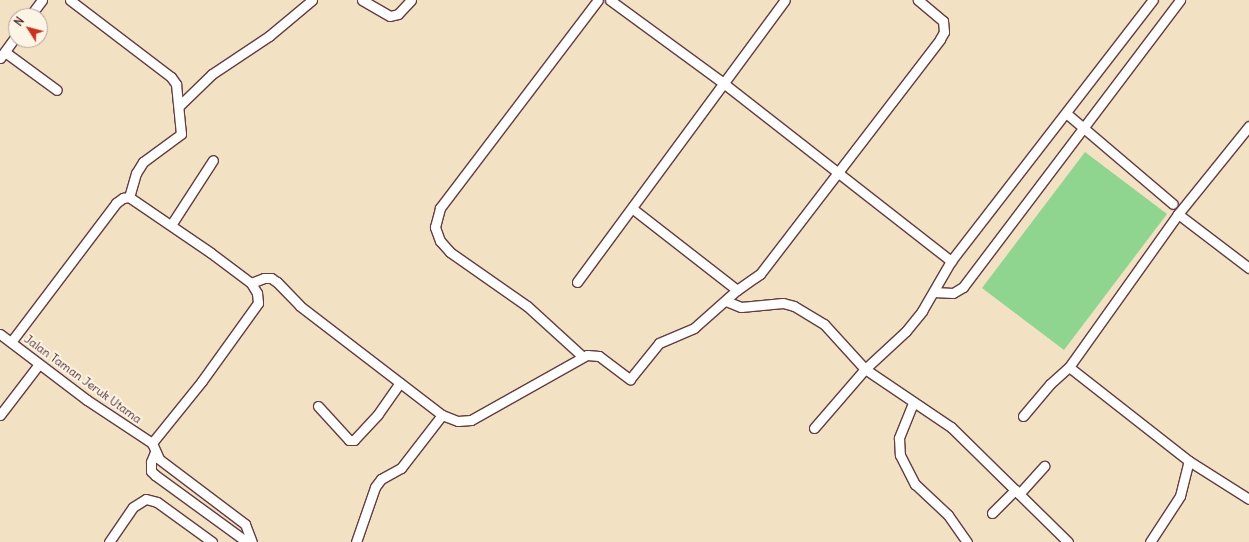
<!DOCTYPE html>
<style>
body{margin:0}
#map{position:relative;width:1249px;height:542px;overflow:hidden;background:#f3e1c3;font-family:Delius,sans-serif}
div>[style]{position:absolute}
[style*='--x']{left:calc(var(--x)*1px);top:calc(var(--y)*1px);width:calc(var(--w)*1px);rotate:calc(var(--a)*1deg)}
.green>*{inset:0;background:#90d58f}
.roads{filter:drop-shadow(1px 0 #633c42) drop-shadow(-1px 0 #633c42) drop-shadow(0 1px #633c42) drop-shadow(0 -1px #633c42)}
.street>*{height:9px;margin:-4.5px;padding:0 4.5px;transform-origin:4.5px;border-radius:4.5px;background:#fff}
span{translate:-50% -50%;white-space:nowrap;text-align:center;line-height:1.15;-webkit-text-stroke:4px #fcf5e5;paint-order:stroke}
.street-label{font-size:12px;color:#4a1f2b}
.north{position:absolute;left:8px;top:8px;width:40px;height:40px;box-sizing:border-box;background:#fcf5e5;border:1px solid #b59f9b;border-radius:50%;rotate:306deg;font-size:11px;font-weight:700;line-height:16px;text-align:center;color:#4a1f2b}
.north::after{content:'';display:block;margin:auto;width:14px;height:18px;background:#c8321e;clip-path:polygon(50% 0,100% 100%,50% 72%,0 100%)}
</style>
<div id="map">
<div class="green">
<i style="clip-path:polygon(1085px 152px,1167px 214px,1064px 350px,982px 288px)"></i>
</div>
<div class="roads">
<div class="street">
<i style="--x:70;--y:0;--w:127;--a:37.3"></i>
<i style="--x:171;--y:77;--w:9;--a:54"></i>
<i style="--x:176;--y:84;--w:50;--a:84.3"></i>
<i style="--x:181;--y:134;--w:47;--a:143.6"></i>
<i style="--x:143;--y:162;--w:13;--a:122"></i>
<i style="--x:136;--y:173;--w:25;--a:106"></i>
<i style="--x:362;--y:0;--w:32;--a:30"></i>
<i style="--x:390;--y:16;--w:8;--a:-14"></i>
<i style="--x:398;--y:14;--w:19;--a:-47"></i>
<i style="--x:610;--y:0;--w:139;--a:36.2"></i>
<i style="--x:722;--y:82;--w:291;--a:38"></i>
<i style="--x:30;--y:16;--w:20;--a:-53"></i>
<i style="--x:5;--y:52;--w:64;--a:36.2"></i>
<i style="--x:0;--y:58;--w:27;--a:-54"></i>
<i style="--x:179;--y:106;--w:46;--a:-44.1"></i>
<i style="--x:212;--y:74;--w:69;--a:-33.7"></i>
<i style="--x:269;--y:36;--w:56;--a:-39.9"></i>
<i style="--x:1066;--y:113;--w:140;--a:40.4"></i>
<i style="--x:633;--y:209;--w:132;--a:37.9"></i>
<i style="--x:1178;--y:214;--w:89;--a:37.3"></i>
<i style="--x:171;--y:225;--w:77;--a:-57.1"></i>
<i style="--x:577;--y:282;--w:350;--a:-53.6"></i>
<i style="--x:251;--y:283;--w:14;--a:-21"></i>
<i style="--x:264;--y:278;--w:7;--a:0"></i>
<i style="--x:271;--y:278;--w:7;--a:34"></i>
<i style="--x:277;--y:282;--w:33;--a:46"></i>
<i style="--x:300;--y:306;--w:179;--a:37.5"></i>
<i style="--x:442;--y:415;--w:17;--a:21"></i>
<i style="--x:458;--y:421;--w:13;--a:-4"></i>
<i style="--x:471;--y:420;--w:133;--a:-29.3"></i>
<i style="--x:587;--y:355;--w:12;--a:5"></i>
<i style="--x:599;--y:356;--w:39;--a:37"></i>
<i style="--x:630;--y:379;--w:46;--a:-51.1"></i>
<i style="--x:659;--y:343;--w:38;--a:-23"></i>
<i style="--x:694;--y:328;--w:57;--a:-41.5"></i>
<i style="--x:737;--y:290;--w:28;--a:-35"></i>
<i style="--x:760;--y:274;--w:296;--a:-52.5"></i>
<i style="--x:940;--y:39;--w:8;--a:-60"></i>
<i style="--x:944;--y:32;--w:11;--a:-95"></i>
<i style="--x:943;--y:21;--w:33;--a:-140"></i>
<i style="--x:934;--y:292;--w:19;--a:3"></i>
<i style="--x:953;--y:293;--w:12;--a:-31"></i>
<i style="--x:963;--y:287;--w:360;--a:-52.9"></i>
<i style="--x:726;--y:301;--w:16;--a:22"></i>
<i style="--x:741;--y:307;--w:42;--a:-5.4"></i>
<i style="--x:783;--y:303;--w:11;--a:15"></i>
<i style="--x:794;--y:306;--w:35;--a:31"></i>
<i style="--x:824;--y:324;--w:61;--a:47.7"></i>
<i style="--x:865;--y:369;--w:104;--a:34"></i>
<i style="--x:951;--y:427;--w:164;--a:44.5"></i>
<i style="--x:0;--y:334;--w:109;--a:37.2"></i>
<i style="--x:87;--y:400;--w:78;--a:33.5"></i>
<i style="--x:152;--y:443;--w:17;--a:66"></i>
<i style="--x:159;--y:459;--w:108;--a:37.1"></i>
<i style="--x:245;--y:524;--w:19;--a:69"></i>
<i style="--x:11;--y:342;--w:174;--a:-52.9"></i>
<i style="--x:116;--y:203;--w:9;--a:-36"></i>
<i style="--x:123;--y:198;--w:6;--a:-9"></i>
<i style="--x:129;--y:197;--w:99;--a:34.3"></i>
<i style="--x:211;--y:253;--w:50;--a:36.9"></i>
<i style="--x:251;--y:283;--w:12;--a:59"></i>
<i style="--x:257;--y:293;--w:10;--a:84"></i>
<i style="--x:258;--y:303;--w:96;--a:125.7"></i>
<i style="--x:202;--y:381;--w:80;--a:128.9"></i>
<i style="--x:582;--y:356;--w:74;--a:-137.7"></i>
<i style="--x:527;--y:306;--w:94;--a:-145"></i>
<i style="--x:450;--y:252;--w:15;--a:-132"></i>
<i style="--x:440;--y:241;--w:15;--a:-110"></i>
<i style="--x:435;--y:227;--w:20;--a:-75"></i>
<i style="--x:440;--y:208;--w:261;--a:-52.8"></i>
<i style="--x:1069;--y:367;--w:152;--a:38.1"></i>
<i style="--x:1189;--y:461;--w:71;--a:32.3"></i>
<i style="--x:913;--y:403;--w:38;--a:112"></i>
<i style="--x:899;--y:438;--w:17;--a:87"></i>
<i style="--x:900;--y:455;--w:33;--a:63"></i>
<i style="--x:915;--y:484;--w:45;--a:43.2"></i>
<i style="--x:948;--y:515;--w:33;--a:55"></i>
<i style="--x:318;--y:406;--w:46;--a:47.6"></i>
<i style="--x:349;--y:440;--w:5;--a:0"></i>
<i style="--x:354;--y:440;--w:35;--a:-47"></i>
<i style="--x:378;--y:414;--w:38;--a:-55"></i>
<i style="--x:0;--y:415;--w:64;--a:-52.6"></i>
<i style="--x:1023;--y:416;--w:42;--a:-49.8"></i>
<i style="--x:1050;--y:384;--w:25;--a:-42"></i>
<i style="--x:1069;--y:367;--w:188;--a:-54.5"></i>
<i style="--x:1178;--y:214;--w:113;--a:-51.1"></i>
<i style="--x:814;--y:428;--w:78;--a:-49.2"></i>
<i style="--x:865;--y:369;--w:56;--a:-42.8"></i>
<i style="--x:906;--y:331;--w:26;--a:-51"></i>
<i style="--x:922;--y:311;--w:58;--a:-59.9"></i>
<i style="--x:951;--y:261;--w:330;--a:-52.3"></i>
<i style="--x:155;--y:452;--w:11;--a:112"></i>
<i style="--x:151;--y:462;--w:9;--a:90"></i>
<i style="--x:151;--y:471;--w:6;--a:45"></i>
<i style="--x:155;--y:475;--w:114;--a:36.1"></i>
<i style="--x:1019;--y:494;--w:38;--a:-48"></i>
<i style="--x:992;--y:513;--w:33;--a:-45"></i>
<i style="--x:109;--y:542;--w:42;--a:-55.6"></i>
<i style="--x:133;--y:507;--w:15;--a:-32"></i>
<i style="--x:146;--y:499;--w:11;--a:15"></i>
<i style="--x:157;--y:502;--w:68;--a:36"></i>
<i style="--x:356;--y:542;--w:58;--a:-70.9"></i>
<i style="--x:375;--y:487;--w:10;--a:-53"></i>
<i style="--x:381;--y:479;--w:23;--a:-29"></i>
<i style="--x:401;--y:468;--w:67;--a:-52.3"></i>
<i style="--x:1150;--y:542;--w:55;--a:-56.9"></i>
<i style="--x:1180;--y:496;--w:36;--a:-76"></i>
</div>
</div>
<div class="street-label">
<span style="left:83px;top:379px;rotate:36deg">Jalan Taman Jeruk Utama</span>
</div>
<div class="north">N</div>
</div>
